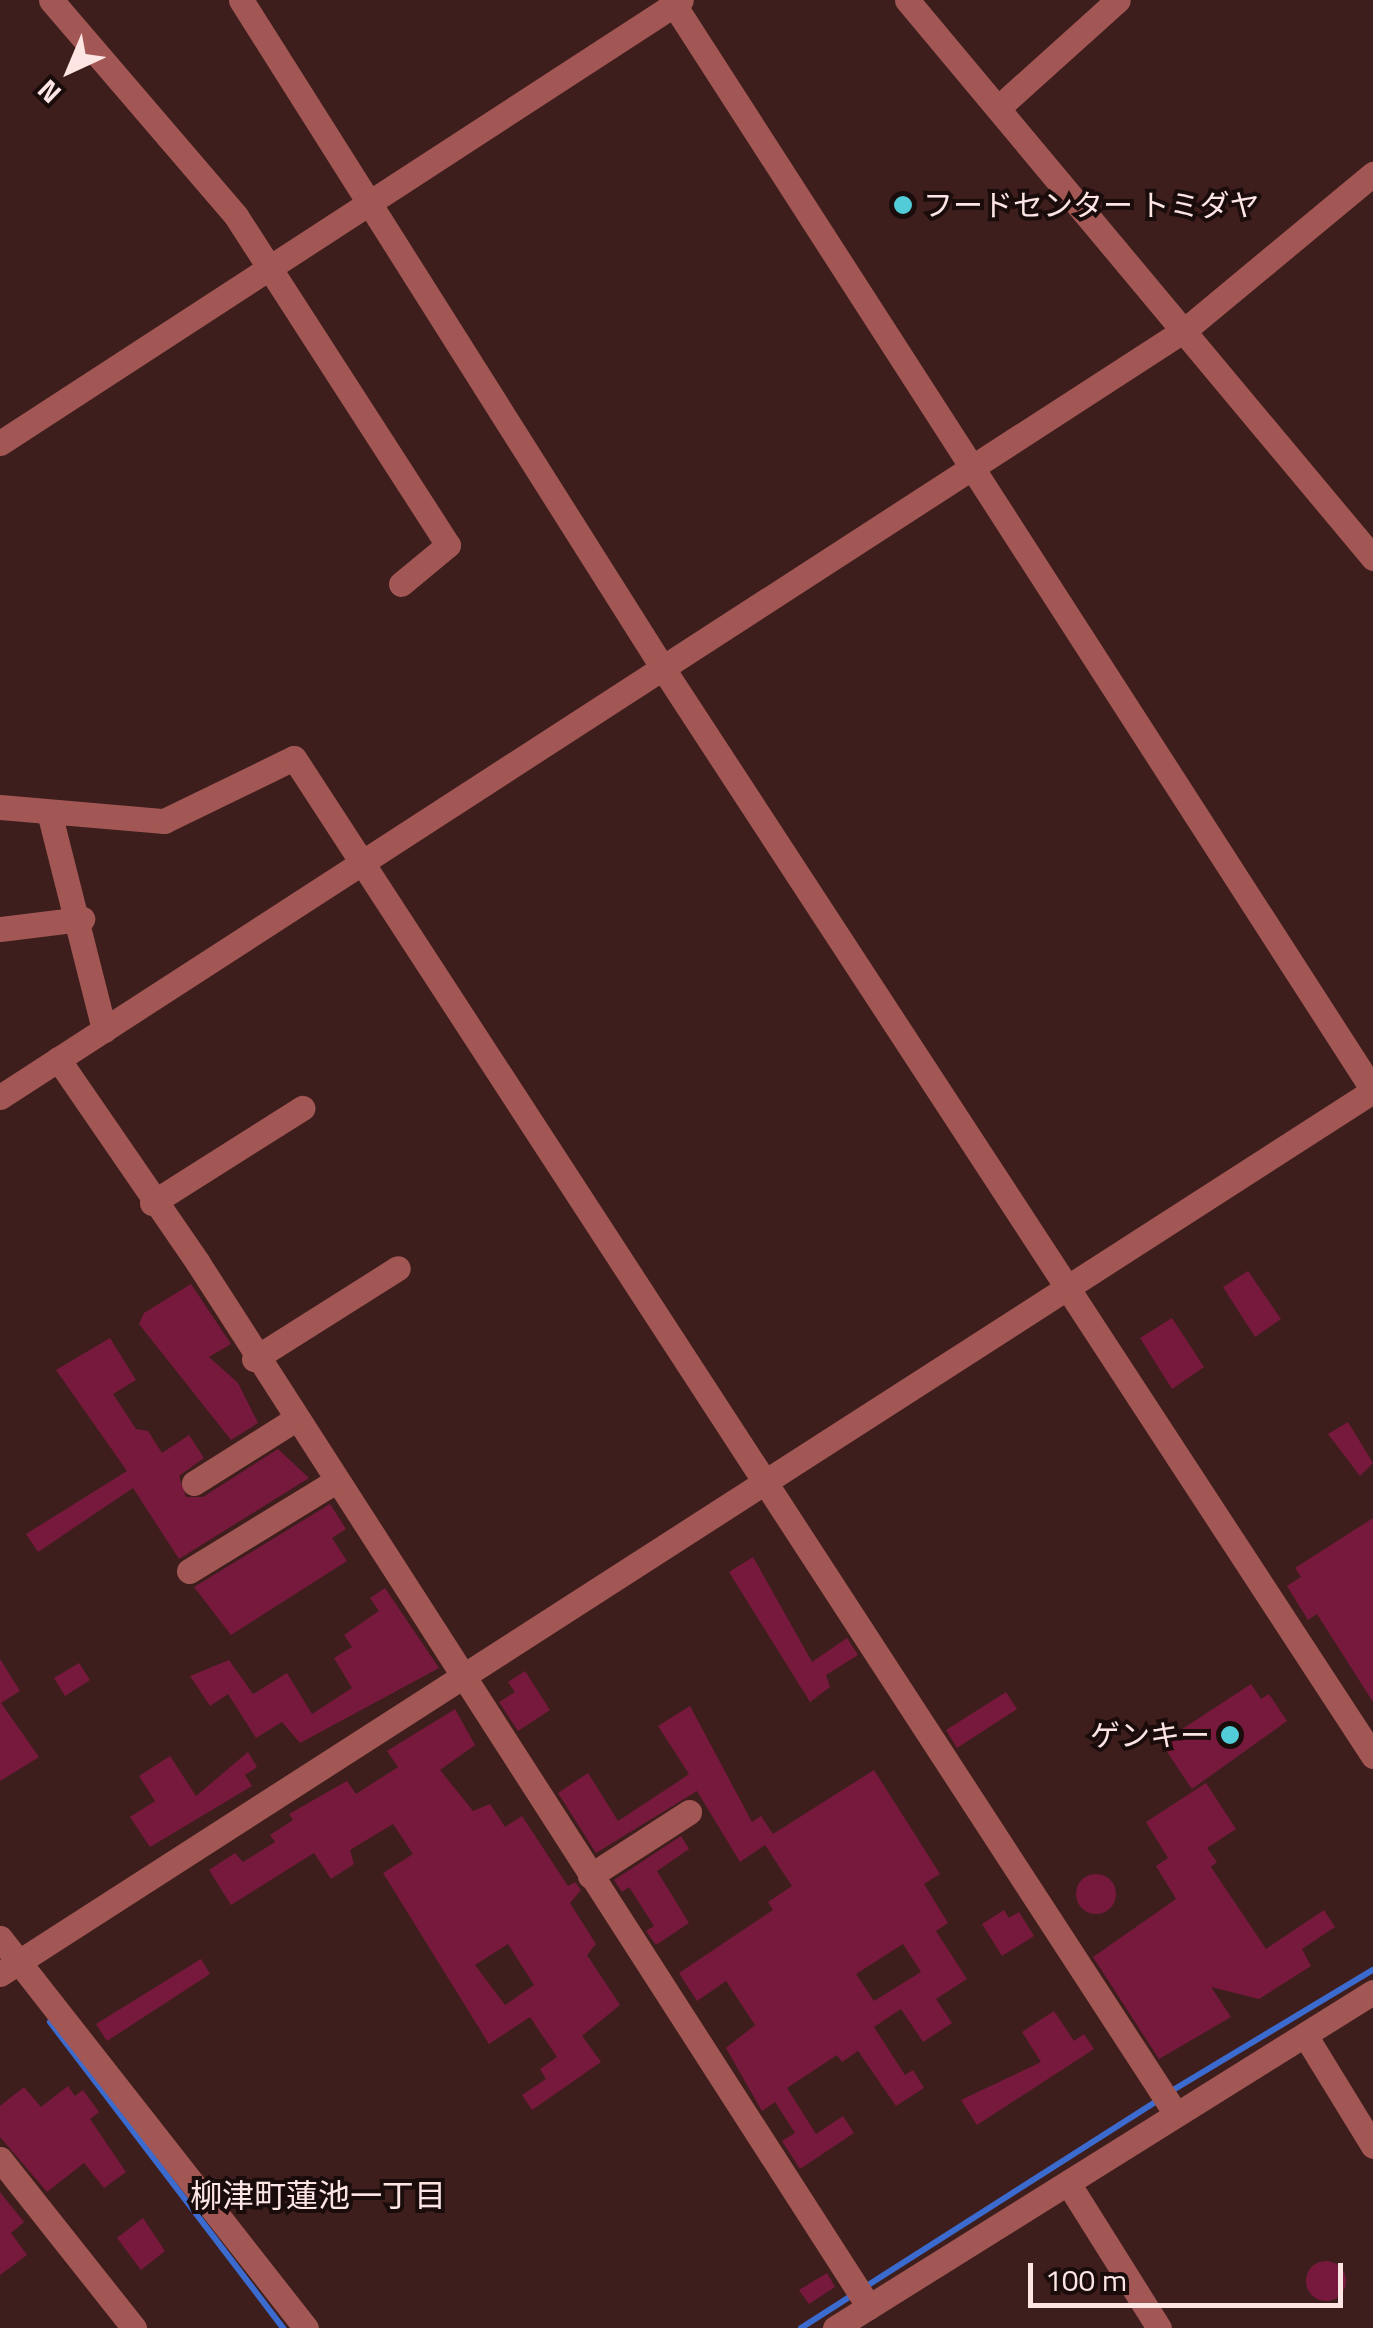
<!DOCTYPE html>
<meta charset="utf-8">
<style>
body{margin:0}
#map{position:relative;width:1373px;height:2328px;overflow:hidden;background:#3e1e1c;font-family:"Titillium Web","Noto Sans JP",sans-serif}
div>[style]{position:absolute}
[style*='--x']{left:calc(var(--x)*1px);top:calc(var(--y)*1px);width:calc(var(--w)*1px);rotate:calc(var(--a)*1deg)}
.stream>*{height:6px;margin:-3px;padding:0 3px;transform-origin:3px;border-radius:3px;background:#3c6bcf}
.building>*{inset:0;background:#77193d}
.round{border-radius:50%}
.minor>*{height:25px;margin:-12.5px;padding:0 12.5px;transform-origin:12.5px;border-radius:12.5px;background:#a25754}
.dots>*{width:28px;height:28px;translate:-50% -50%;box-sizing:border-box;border:5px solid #1b0c0c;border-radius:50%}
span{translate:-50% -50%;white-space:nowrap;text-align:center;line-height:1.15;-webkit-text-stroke:8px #1b0c0c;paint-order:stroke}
.poi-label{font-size:30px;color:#fce5e3}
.left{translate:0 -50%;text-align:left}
.right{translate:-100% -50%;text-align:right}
.neighbourhood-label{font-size:32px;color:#fce5e3}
.north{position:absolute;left:20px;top:20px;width:100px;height:100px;-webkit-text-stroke:8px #1b0c0c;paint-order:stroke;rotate:224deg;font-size:28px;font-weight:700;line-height:40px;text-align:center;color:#fce5e3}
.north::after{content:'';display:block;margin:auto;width:35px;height:45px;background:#fce5e3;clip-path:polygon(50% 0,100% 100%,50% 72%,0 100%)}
.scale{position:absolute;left:1028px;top:2263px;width:315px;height:45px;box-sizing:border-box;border:5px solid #fce5e3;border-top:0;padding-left:12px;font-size:30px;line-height:35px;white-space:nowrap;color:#fce5e3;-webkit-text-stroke:8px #1b0c0c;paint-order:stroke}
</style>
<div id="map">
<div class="stream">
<i style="--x:50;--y:2022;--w:385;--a:52.7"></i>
<i style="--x:1168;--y:2093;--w:239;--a:-31"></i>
<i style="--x:865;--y:2287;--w:348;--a:-32.5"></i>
<i style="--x:801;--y:2328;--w:63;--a:-32.7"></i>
</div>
<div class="building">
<i style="clip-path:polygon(1248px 1271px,1281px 1319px,1255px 1337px,1223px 1287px)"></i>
<i style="clip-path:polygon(191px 1284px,231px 1344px,209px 1357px,238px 1383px,258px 1423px,231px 1440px,139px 1324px,144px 1313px)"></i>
<i style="clip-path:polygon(1172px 1318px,1204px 1367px,1172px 1389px,1140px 1338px)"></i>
<i style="clip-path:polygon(110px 1338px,136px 1380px,113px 1394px,136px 1429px,148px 1431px,162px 1453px,189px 1435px,204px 1458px,179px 1476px,186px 1497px,203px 1497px,278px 1449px,309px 1478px,179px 1559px,133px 1488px,38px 1552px,26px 1534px,127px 1471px,56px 1370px)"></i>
<i style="clip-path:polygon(1348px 1422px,1373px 1463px,1360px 1476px,1328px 1434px)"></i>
<i style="clip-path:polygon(330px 1504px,346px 1529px,332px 1538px,347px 1561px,231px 1635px,194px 1587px)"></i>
<i style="clip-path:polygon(1373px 1518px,1373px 1702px,1317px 1614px,1308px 1620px,1287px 1586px,1301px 1577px,1295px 1568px)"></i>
<i style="clip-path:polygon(753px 1557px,812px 1662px,847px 1638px,858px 1655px,826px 1675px,830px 1687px,810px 1702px,729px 1572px)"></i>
<i style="clip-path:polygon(385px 1588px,439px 1668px,300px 1743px,282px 1722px,256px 1738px,228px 1694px,210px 1706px,190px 1676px,229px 1660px,253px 1694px,287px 1673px,312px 1714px,352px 1688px,334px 1658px,352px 1647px,344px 1635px,379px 1611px,370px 1598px)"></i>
<i style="clip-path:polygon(0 1659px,20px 1691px,1px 1703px,39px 1757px,0 1781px)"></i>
<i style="clip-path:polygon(79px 1663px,90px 1680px,65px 1696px,54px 1678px)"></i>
<i style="clip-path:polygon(525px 1671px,550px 1710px,518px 1731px,499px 1702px,515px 1692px,508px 1682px)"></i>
<i style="clip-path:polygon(1251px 1684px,1261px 1699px,1269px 1694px,1287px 1721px,1192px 1789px,1161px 1743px)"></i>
<i style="clip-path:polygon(1006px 1692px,1017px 1709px,957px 1748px,946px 1730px)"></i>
<i style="clip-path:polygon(evenodd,690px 1706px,752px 1822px,761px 1816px,773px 1834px,874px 1770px,940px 1874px,924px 1884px,948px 1923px,936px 1931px,967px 1979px,936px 1999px,952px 2023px,923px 2042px,901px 2009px,874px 2027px,905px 2075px,913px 2070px,924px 2088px,896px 2106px,858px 2051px,842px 2062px,837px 2055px,787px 2088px,816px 2134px,843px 2116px,854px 2133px,800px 2169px,782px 2141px,795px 2133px,775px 2102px,762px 2111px,726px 2048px,755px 2025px,726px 1981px,697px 2001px,679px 1973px,773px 1910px,768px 1902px,792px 1886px,765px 1845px,740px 1862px,697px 1791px,596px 1853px,558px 1793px,588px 1773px,618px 1821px,679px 1781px,689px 1774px,658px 1726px,690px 1706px,903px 1944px,921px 1972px,874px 2001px,856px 1974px,903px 1944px)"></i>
<i style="clip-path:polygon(evenodd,455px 1709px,475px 1745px,440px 1770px,473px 1811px,490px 1804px,505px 1827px,522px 1816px,568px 1886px,575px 1882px,581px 1890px,570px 1903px,596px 1944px,587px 1955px,620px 2005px,582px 2036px,601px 2062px,532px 2110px,522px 2095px,546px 2079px,540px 2069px,557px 2057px,530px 2017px,489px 2044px,383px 1873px,413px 1854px,393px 1824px,350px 1850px,354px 1864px,331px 1879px,314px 1853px,231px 1905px,209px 1870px,235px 1853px,243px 1862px,275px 1842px,270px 1835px,293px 1820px,289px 1814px,347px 1781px,356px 1794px,398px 1767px,387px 1751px,455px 1709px,508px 1944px,534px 1985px,505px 2005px,475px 1965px,508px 1944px)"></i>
<i style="clip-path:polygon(248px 1752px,257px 1767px,245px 1775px,252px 1786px,150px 1847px,130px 1817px,155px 1801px,139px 1776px,170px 1756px,196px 1796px)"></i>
<i style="clip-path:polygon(1206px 1783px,1236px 1829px,1207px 1848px,1217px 1862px,1211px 1867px,1266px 1949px,1324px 1910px,1335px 1927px,1302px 1949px,1311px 1966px,1259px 1999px,1211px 1987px,1231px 2017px,1159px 2059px,1093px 1957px,1176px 1899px,1156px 1866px,1168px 1858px,1146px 1822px)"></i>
<i style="clip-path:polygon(681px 1836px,689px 1849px,657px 1871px,689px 1923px,656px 1945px,646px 1931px,654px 1926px,629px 1887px,622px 1892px,614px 1880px)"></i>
<i class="round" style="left:1076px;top:1874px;width:40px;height:40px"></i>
<i style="clip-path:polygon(1004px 1910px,1009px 1918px,1019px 1912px,1034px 1936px,1002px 1956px,982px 1924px)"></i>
<i style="clip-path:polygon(201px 1959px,210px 1974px,107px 2041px,96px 2024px)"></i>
<i style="clip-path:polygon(1054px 2011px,1074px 2041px,1084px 2034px,1094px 2049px,977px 2125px,961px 2100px,1041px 2062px,1022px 2032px)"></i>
<i style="clip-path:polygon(68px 2086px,75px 2096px,83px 2090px,99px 2112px,90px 2119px,126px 2172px,104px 2188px,84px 2163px,47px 2192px,0 2137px,0 2106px,24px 2087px,41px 2107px)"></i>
<i style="clip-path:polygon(0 2192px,24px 2222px,11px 2233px,27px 2255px,0 2275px)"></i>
<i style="clip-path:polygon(143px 2218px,165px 2251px,141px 2270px,117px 2238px)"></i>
<i class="round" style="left:1306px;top:2261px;width:40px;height:40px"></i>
<i style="clip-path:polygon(827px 2273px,835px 2287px,809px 2304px,799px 2290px)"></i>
</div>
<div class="minor">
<i style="--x:51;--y:0;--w:284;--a:49.4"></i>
<i style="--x:236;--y:216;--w:391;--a:57.2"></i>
<i style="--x:448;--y:545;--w:61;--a:140.3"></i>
<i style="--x:241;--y:0;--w:792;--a:57.73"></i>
<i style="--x:664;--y:670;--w:1297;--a:56.86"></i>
<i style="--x:671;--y:0;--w:1296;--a:57.22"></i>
<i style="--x:907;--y:0;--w:727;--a:50.13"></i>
<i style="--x:998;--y:108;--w:161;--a:-42"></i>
<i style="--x:0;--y:443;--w:812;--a:-33.04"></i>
<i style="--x:0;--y:807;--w:165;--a:4.9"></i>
<i style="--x:164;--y:821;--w:144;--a:-25.9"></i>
<i style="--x:294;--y:758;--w:1614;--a:56.96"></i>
<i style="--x:49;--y:812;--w:225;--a:75.8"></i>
<i style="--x:0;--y:929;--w:83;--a:-7"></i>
<i style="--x:58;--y:1059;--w:247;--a:55.5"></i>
<i style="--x:198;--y:1263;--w:1241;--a:57.27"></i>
<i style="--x:0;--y:1097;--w:1413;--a:-32.93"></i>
<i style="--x:1186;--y:329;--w:243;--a:-39.7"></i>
<i style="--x:152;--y:1203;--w:178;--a:-32.3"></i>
<i style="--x:254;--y:1359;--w:170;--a:-32.3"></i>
<i style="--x:194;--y:1483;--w:118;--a:-32.2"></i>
<i style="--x:189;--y:1571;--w:172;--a:-31.5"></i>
<i style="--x:590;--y:1876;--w:118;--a:-32.9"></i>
<i style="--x:0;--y:1938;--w:496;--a:51.9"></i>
<i style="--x:0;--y:1974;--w:1632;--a:-32.75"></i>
<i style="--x:1305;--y:2035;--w:130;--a:58.5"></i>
<i style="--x:0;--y:2159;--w:216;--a:51.6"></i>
<i style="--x:1068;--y:2183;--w:171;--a:57.9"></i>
<i style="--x:835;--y:2328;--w:634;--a:-31.99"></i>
</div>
<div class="dots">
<i style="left:903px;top:205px;background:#52ccd6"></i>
<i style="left:1230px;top:1735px;background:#52ccd6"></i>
</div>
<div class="poi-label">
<span class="left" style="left:923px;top:205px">フードセンター トミダヤ</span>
<span class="right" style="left:1210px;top:1735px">ゲンキー</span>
</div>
<div class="neighbourhood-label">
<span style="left:318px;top:2195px">柳津町蓮池一丁目</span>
</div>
<div class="north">N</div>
<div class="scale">100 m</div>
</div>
